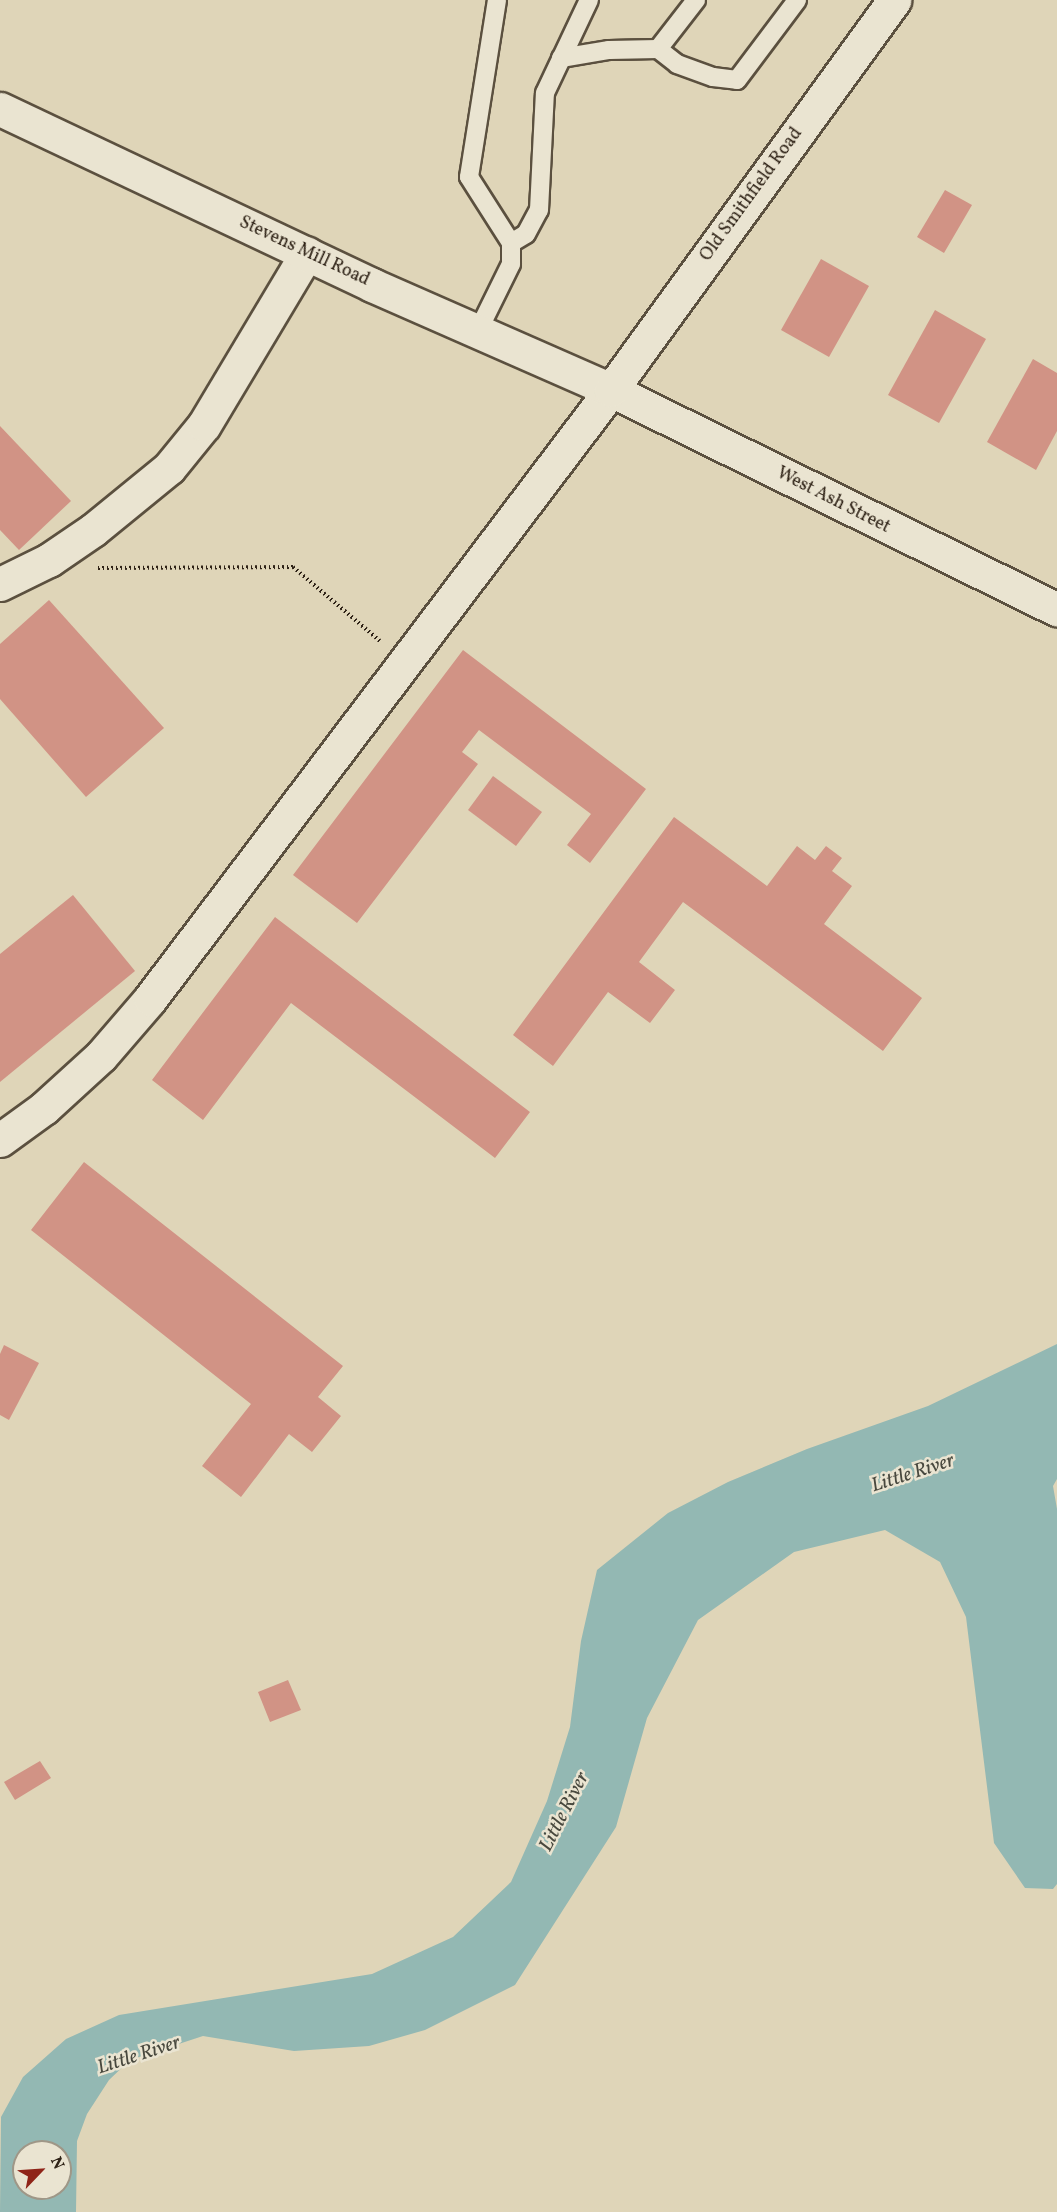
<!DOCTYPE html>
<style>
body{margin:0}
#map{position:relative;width:1057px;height:2212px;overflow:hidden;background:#dfd5b8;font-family:Vollkorn,serif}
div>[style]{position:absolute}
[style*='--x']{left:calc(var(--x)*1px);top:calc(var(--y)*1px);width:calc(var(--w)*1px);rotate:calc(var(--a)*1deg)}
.water>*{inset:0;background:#93b8b3}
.building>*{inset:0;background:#d19385}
.path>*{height:4px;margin-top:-2px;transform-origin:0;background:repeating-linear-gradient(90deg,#2f2317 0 1.5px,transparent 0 4.5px)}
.roads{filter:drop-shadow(2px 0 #5b503f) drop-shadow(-2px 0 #5b503f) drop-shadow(0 2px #5b503f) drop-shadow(0 -2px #5b503f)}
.lane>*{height:18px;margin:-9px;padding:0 9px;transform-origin:9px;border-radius:9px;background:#eae4d1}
.street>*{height:33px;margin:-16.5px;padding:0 16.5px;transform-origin:16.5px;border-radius:16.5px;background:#eae4d1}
.secondary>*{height:33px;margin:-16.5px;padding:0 16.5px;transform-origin:16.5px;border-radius:16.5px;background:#eae4d1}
span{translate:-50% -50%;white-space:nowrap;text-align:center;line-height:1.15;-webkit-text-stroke:5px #eae4d1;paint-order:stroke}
.street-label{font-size:18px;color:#2f2317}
.water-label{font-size:20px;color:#48483e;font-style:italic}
.north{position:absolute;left:12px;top:2140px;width:60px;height:60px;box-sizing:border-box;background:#eae4d1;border:2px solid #9f9787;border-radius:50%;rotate:65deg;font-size:16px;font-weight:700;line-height:24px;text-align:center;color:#2f2317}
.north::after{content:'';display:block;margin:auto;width:21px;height:27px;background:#8f2418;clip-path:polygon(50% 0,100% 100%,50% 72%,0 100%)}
</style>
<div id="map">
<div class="water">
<i style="clip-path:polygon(evenodd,1057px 1344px,1057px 1479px,1053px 1486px,1057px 1509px,1057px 1884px,1053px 1889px,1025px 1888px,994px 1843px,966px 1617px,940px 1562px,885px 1530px,794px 1552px,698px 1620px,647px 1718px,616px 1827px,515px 1985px,425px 2030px,369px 2046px,294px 2051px,203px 2036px,130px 2060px,109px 2080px,87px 2114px,77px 2141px,76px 2212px,0 2212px,1px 2117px,23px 2077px,66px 2039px,119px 2015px,372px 1974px,453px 1937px,511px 1882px,547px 1801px,570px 1727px,581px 1641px,597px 1570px,668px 1513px,728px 1482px,807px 1449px,928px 1406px,1057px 1344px,24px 2152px,60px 2152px,60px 2188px,24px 2188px,24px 2152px)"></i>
</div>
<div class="building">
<i style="clip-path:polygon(945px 190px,972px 205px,944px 253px,917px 237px)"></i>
<i style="clip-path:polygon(821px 259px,869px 286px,829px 357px,781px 330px)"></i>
<i style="clip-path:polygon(935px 310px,986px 339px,939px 423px,888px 395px)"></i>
<i style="clip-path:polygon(1033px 359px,1057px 373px,1057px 431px,1036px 470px,987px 442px)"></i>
<i style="clip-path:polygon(0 426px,71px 501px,19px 550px,0 530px)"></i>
<i style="clip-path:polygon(49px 600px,164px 728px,86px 797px,0 699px,0 644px)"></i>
<i style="clip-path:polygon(463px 650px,646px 789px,590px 863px,567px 845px,591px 814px,479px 730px,462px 752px,478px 764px,357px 923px,293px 875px)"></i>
<i style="clip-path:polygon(493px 776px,542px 812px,516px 846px,468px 810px)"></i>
<i style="clip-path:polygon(674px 817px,767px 886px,797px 846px,815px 860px,826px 846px,842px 858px,832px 871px,852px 886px,824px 924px,922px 998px,883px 1051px,683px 902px,639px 962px,675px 990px,650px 1023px,608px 992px,553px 1066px,513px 1035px)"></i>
<i style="clip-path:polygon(73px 895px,135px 971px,0 1082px,0 954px)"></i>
<i style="clip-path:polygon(275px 917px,530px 1112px,495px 1158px,291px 1003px,203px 1120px,152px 1080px)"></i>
<i style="clip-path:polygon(84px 1162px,343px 1366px,318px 1397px,341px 1416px,312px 1452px,289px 1434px,241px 1497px,202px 1466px,251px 1404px,31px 1230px)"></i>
<i style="clip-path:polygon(4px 1345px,39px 1363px,9px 1420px,0 1415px,0 1354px)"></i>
<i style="clip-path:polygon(288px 1680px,301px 1710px,270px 1722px,258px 1692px)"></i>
<i style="clip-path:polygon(40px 1761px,51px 1778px,15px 1800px,4px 1782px)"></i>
</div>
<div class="path">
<i style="--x:98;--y:568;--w:195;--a:-0.3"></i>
<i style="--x:293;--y:567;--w:114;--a:40.4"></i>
</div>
<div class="roads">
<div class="lane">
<i style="--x:497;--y:0;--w:179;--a:99"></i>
<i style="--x:469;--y:177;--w:78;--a:57.5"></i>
<i style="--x:511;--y:243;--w:17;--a:-31"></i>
<i style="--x:526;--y:234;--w:27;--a:-62"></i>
<i style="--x:539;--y:210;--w:117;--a:-87.1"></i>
<i style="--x:545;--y:93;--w:103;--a:-64.7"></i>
<i style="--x:658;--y:49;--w:24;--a:38"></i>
<i style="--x:677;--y:64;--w:38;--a:20"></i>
<i style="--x:713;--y:77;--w:24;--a:7"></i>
<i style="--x:737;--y:80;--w:100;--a:-53.1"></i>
<i style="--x:561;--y:58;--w:49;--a:-9.5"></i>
<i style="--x:609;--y:50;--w:49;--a:-1.2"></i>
<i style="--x:658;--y:49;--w:62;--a:-52.2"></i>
<i style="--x:478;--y:331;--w:75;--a:-63.8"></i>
<i style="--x:511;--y:264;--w:21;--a:-90"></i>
</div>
<div class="street">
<i style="--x:0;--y:584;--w:55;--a:-26.1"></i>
<i style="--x:49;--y:560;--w:53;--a:-34.3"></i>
<i style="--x:93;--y:530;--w:98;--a:-39.2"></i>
<i style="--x:169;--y:468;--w:55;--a:-50.9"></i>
<i style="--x:204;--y:425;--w:200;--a:-59.1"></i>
<i style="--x:0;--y:1140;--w:54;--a:-36"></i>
<i style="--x:44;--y:1108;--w:77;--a:-42.4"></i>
<i style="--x:101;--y:1056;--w:75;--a:-49.3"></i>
<i style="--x:150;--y:999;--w:764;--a:-52.88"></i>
</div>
<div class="secondary">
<i style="--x:0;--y:109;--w:412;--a:25.3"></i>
<i style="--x:372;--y:285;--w:261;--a:23.7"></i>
<i style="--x:611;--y:390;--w:497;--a:26.2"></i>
<i style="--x:611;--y:390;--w:482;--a:-54"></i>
</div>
</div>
<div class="street-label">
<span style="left:752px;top:195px;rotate:-54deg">Old Smithfield Road</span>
<span style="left:304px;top:252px;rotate:25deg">Stevens Mill Road</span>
<span style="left:833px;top:501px;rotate:27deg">West Ash Street</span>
</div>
<div class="water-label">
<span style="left:913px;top:1474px;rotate:-18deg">Little River</span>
<span style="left:565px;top:1812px;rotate:-63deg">Little River</span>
<span style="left:139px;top:2056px;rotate:-18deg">Little River</span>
</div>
<div class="north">N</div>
</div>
